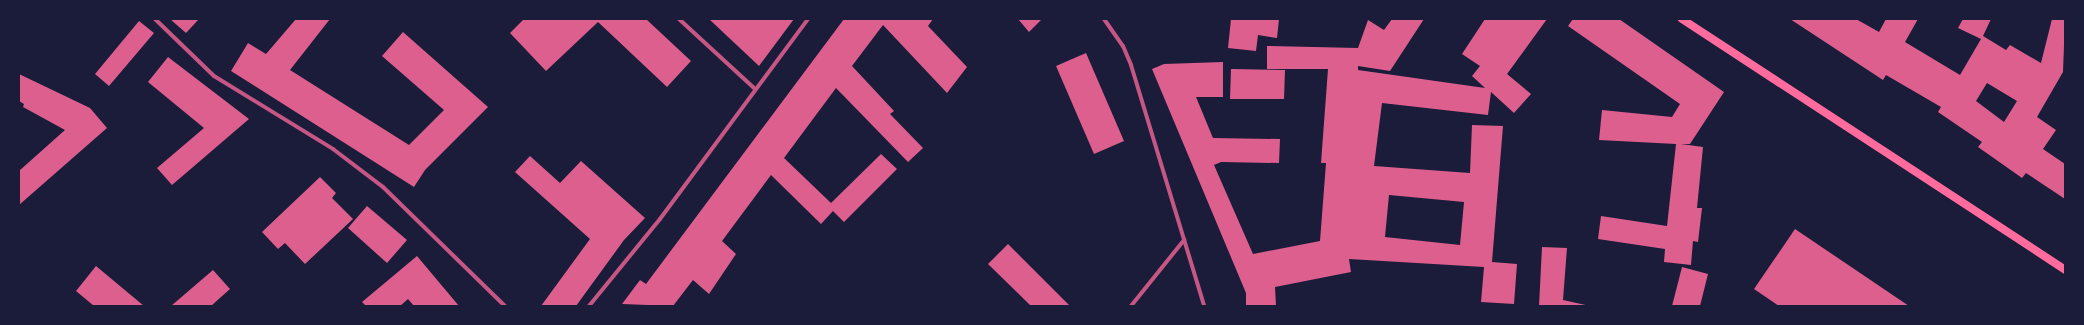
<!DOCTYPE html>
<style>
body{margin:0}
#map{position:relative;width:2084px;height:325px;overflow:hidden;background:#1b1b3a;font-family:"Zilla Slab",serif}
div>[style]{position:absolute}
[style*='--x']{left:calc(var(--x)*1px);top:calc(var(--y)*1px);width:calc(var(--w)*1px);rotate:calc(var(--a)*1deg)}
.building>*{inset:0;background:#dd5f8e}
.minor>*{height:4px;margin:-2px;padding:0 2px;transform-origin:2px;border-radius:2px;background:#c65784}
.secondary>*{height:8px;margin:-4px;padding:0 4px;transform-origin:4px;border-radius:4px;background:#ff6b9d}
span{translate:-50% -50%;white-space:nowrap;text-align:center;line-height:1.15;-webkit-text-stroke:3px #1b1b3a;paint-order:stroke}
.frame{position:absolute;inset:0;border:20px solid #1b1b3a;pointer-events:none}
</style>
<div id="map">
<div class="building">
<i style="clip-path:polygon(170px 19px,199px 19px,186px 33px)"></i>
<i style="clip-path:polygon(296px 19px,330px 19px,290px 70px,409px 145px,444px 110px,382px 56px,403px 32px,488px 107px,425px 170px,414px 187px,231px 71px,248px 43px,266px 54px)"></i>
<i style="clip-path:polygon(524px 19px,646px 19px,691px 61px,667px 87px,598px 22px,546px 71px,510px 33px)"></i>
<i style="clip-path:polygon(709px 19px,794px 19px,759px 66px)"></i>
<i style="clip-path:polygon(844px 19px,933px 19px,928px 26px,967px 67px,947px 93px,883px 25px,852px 66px,894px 111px,890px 114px,923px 148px,908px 162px,836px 88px,784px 158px,831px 203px,881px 154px,897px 169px,844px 222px,833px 211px,821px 224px,771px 175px,722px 241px,736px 254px,709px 294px,693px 280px,673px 306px,622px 304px,640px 280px,646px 284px)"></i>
<i style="clip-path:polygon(1018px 19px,1042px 19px,1029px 32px)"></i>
<i style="clip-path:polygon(1231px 19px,1279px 19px,1277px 38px,1258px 35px,1256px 51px,1228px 48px)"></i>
<i style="clip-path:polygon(evenodd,1392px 19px,1424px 19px,1390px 71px,1358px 66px,1358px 70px,1485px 88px,1472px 76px,1480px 66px,1462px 54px,1485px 19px,1547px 19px,1507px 74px,1531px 94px,1514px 113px,1491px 92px,1488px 115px,1382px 103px,1374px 166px,1470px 173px,1472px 125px,1503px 126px,1492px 262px,1517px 264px,1514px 304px,1481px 302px,1484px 267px,1349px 259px,1351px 272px,1275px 287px,1276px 306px,1246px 306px,1246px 293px,1152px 69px,1164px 64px,1223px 62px,1223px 97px,1196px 97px,1213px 138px,1280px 139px,1279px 163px,1221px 162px,1214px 165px,1253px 254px,1320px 241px,1326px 163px,1321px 163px,1328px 69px,1267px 69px,1267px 46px,1358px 48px,1368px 20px,1384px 30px,1392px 19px,1389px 195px,1464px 202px,1460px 245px,1385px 237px,1389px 195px)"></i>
<i style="clip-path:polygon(1573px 19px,1619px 19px,1724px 92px,1690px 144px,1681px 144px,1703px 147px,1697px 208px,1702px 208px,1698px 242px,1693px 241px,1691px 265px,1664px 262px,1665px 249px,1598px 239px,1601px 216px,1667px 226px,1676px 144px,1599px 140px,1602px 110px,1672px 117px,1680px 104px,1568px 26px)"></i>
<i style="clip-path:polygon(evenodd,1790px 19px,1856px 19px,1879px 32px,1886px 19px,1918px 19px,1905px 42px,1960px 75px,1981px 39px,1958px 28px,1963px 19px,1991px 19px,1983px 36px,2006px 50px,2010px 45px,2041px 63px,2052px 19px,2065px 19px,2063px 72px,2037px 117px,2056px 130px,2043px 149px,2065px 164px,2065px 199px,2026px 173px,2022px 178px,1978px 147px,1982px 142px,1938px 112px,1941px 107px,1886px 75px,1883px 80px,1790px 19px,1987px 83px,2017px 101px,2004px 122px,1976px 101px,1987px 83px)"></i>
<i style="clip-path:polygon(139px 21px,154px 33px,109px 86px,95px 74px)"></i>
<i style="clip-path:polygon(1086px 53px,1124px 141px,1094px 154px,1056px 66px)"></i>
<i style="clip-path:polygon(168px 57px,249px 119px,172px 185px,157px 168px,204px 128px,148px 82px)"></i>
<i style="clip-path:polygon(1231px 69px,1285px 70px,1284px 99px,1230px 99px)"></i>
<i style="clip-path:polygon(19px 74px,90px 108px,107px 128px,19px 205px,19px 171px,65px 130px,23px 107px,24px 104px,19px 101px)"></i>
<i style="clip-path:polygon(530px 156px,560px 183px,581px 161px,645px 218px,624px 240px,576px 306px,541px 306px,590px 239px,515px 172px)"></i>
<i style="clip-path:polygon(320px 177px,336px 193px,332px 198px,353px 219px,305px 264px,285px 243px,278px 249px,262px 232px)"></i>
<i style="clip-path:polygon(367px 206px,407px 240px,387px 263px,348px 228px)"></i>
<i style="clip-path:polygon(1795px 229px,1909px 306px,1779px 306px,1754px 289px)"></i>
<i style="clip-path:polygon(1008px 244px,1070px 306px,1031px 306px,988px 264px)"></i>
<i style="clip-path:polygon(1542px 247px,1567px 248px,1563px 300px,1590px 306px,1539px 306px)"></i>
<i style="clip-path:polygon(417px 256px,459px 306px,414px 306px,408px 299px,400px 306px,366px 306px,362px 302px)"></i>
<i style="clip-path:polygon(96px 266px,144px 306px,94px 306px,76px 291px)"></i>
<i style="clip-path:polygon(1682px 267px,1708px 274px,1700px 306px,1672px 306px)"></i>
<i style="clip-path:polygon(213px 270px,230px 289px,211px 306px,171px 306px)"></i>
</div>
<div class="minor">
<i style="--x:155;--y:19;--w:82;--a:44"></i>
<i style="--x:214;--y:76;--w:140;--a:31.5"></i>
<i style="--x:333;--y:149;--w:63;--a:37.2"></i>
<i style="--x:383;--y:187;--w:170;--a:44.3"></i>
<i style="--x:679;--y:19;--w:103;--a:42.6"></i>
<i style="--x:1104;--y:19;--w:33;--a:55"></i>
<i style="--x:1123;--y:46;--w:21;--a:67"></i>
<i style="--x:1131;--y:65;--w:252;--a:73.1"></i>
<i style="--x:589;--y:306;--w:112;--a:-50.8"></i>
<i style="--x:660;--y:219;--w:249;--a:-53.5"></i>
<i style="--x:1131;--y:306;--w:85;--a:-51.2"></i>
</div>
<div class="secondary">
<i style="--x:1682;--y:19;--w:458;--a:33.2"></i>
</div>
<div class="frame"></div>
</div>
